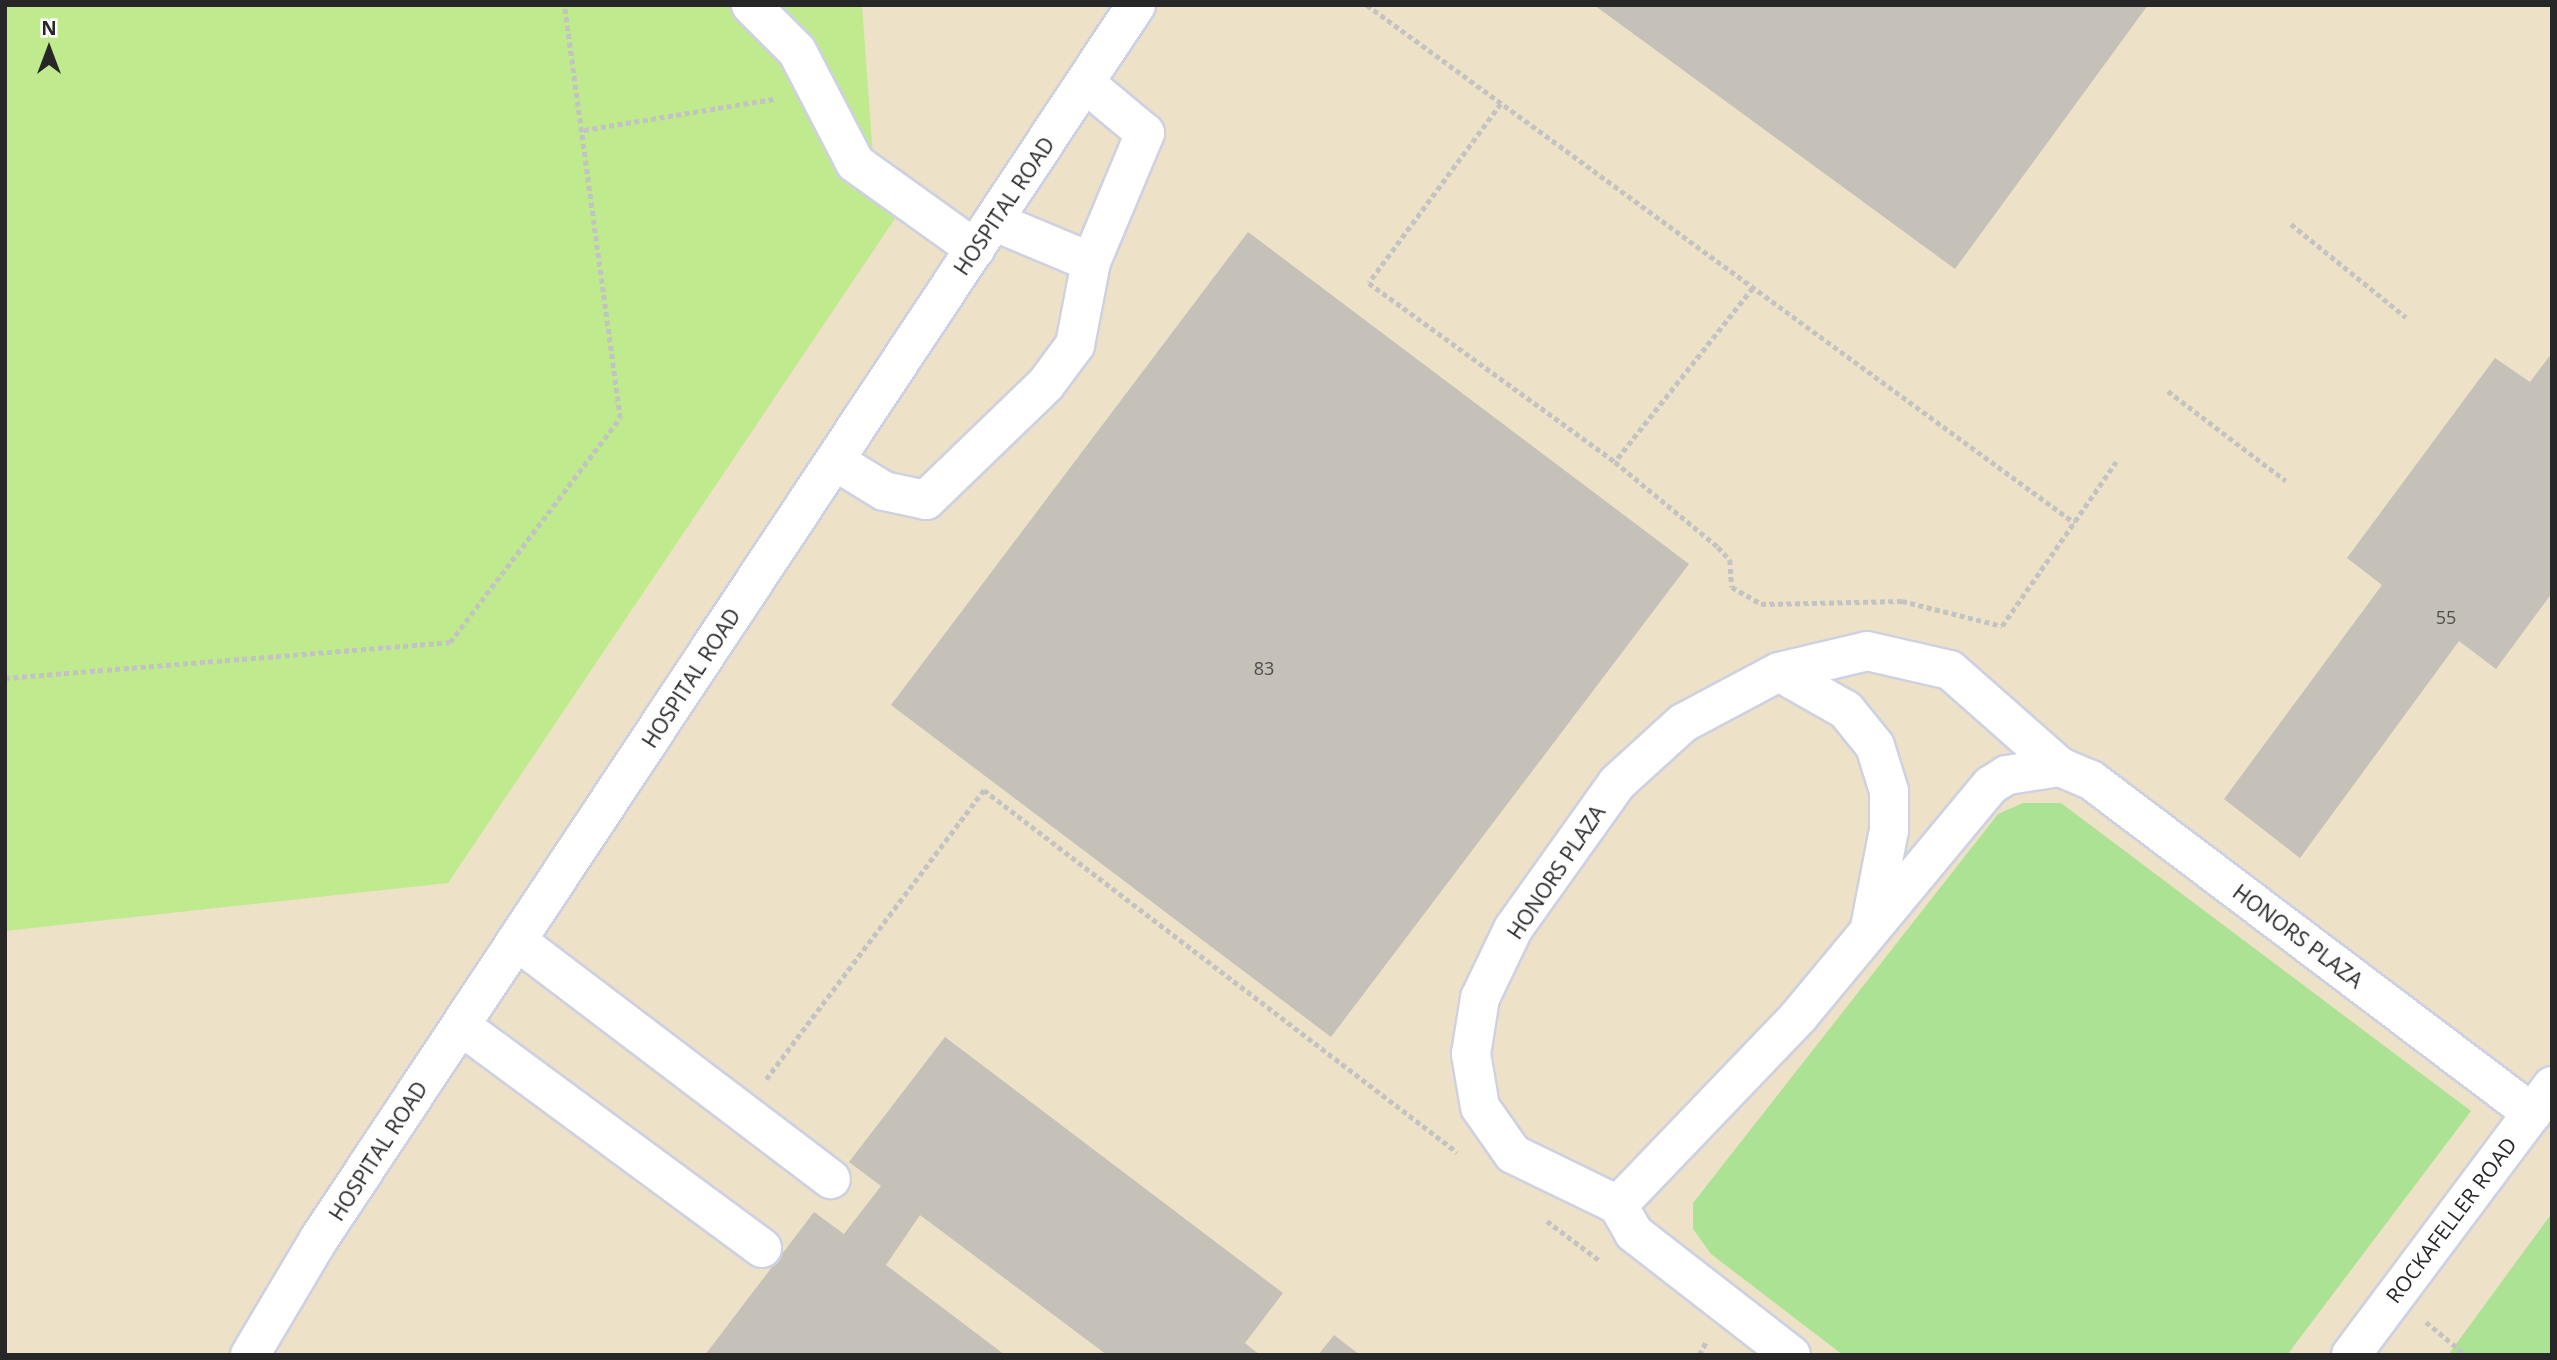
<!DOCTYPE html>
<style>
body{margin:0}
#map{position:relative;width:2557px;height:1360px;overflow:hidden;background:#eae3d8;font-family:"Open Sans",sans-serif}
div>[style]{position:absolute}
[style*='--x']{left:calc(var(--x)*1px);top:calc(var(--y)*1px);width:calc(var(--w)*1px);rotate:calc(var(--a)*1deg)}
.education>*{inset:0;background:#ede2c7}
.green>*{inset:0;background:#abe293}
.pitch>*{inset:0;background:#c0ea8e}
.building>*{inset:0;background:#c5c0b8}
.path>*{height:4.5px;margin-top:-2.25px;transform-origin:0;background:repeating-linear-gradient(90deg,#c3c3c3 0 5px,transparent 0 8.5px)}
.roads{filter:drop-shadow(2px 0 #ced1e1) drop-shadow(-2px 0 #ced1e1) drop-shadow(0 2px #ced1e1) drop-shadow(0 -2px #ced1e1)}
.minor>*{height:38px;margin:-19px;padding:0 19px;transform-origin:19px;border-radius:19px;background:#fff}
span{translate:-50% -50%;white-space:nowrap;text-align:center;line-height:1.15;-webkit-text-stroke:6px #fff;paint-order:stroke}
.number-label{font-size:18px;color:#4e4d4b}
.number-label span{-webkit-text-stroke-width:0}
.street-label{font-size:21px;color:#272727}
.frame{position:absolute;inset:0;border:7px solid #272727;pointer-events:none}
.north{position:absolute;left:14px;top:14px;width:70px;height:70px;-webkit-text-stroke:5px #fff;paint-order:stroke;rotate:0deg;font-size:19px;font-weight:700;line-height:28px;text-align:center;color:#272727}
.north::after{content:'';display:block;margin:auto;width:24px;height:32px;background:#272727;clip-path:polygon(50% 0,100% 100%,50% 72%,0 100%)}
</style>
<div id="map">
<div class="education">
<i style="clip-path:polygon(5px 5px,2552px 5px,2552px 1355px,5px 1355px)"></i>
</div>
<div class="green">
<i style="clip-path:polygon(2023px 803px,2061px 803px,2471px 1111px,2287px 1355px,1843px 1355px,1711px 1254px,1693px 1229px,1693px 1203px,1998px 814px)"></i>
<i style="clip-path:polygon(2552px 1213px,2552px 1355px,2448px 1355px)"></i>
</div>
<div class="pitch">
<i style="clip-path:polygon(5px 5px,862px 5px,873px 157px,917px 186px,448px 883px,5px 931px)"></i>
</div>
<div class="building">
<i style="clip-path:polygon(1594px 5px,2148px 5px,1955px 269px)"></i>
<i style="clip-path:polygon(1248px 232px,1689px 564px,1331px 1037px,891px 705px)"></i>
<i style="clip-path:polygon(2552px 353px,2552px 593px,2496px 669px,2459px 641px,2300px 858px,2224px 799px,2382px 585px,2347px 558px,2495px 358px,2530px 382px)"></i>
<i style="clip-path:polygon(945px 1037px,1283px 1293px,1245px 1343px,1260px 1355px,1107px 1355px,920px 1215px,886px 1265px,1005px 1355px,705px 1355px,814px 1212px,844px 1234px,881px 1186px,849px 1162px)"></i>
<i style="clip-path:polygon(1334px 1335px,1360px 1355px,1318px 1355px)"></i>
</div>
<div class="path">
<i style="--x:1367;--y:5;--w:877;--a:36.19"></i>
<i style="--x:1501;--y:104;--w:222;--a:126.4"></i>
<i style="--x:1369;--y:283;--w:304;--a:36"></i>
<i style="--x:584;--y:130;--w:192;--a:-9.3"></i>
<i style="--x:2291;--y:224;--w:148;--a:39"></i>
<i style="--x:1753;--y:288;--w:222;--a:128.4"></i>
<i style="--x:1615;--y:462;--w:134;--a:39.5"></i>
<i style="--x:1718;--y:547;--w:18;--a:47"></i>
<i style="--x:1730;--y:560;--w:27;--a:86"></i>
<i style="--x:1732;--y:587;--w:34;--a:30"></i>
<i style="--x:1761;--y:604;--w:141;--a:-1.2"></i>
<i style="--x:1902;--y:601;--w:103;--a:14"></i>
<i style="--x:2002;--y:626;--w:200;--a:-55.2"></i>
<i style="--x:2168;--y:391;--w:148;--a:37.3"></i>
<i style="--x:5;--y:678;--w:446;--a:-4.6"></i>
<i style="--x:450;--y:642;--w:281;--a:-52.8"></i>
<i style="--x:620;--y:418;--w:417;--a:-97.7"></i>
<i style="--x:766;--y:1079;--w:362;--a:-53"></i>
<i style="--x:984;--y:790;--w:596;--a:37.43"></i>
<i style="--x:1547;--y:1221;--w:65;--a:36.9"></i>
<i style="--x:2426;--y:1322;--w:52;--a:39.5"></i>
<i style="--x:1699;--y:1355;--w:15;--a:-62"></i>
</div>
<div class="roads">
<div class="minor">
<i style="--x:751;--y:5;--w:65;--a:45"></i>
<i style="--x:797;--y:51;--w:126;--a:62.6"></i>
<i style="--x:855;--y:163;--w:148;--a:35.6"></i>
<i style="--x:993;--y:221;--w:106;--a:22.7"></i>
<i style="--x:1091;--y:262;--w:140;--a:-67.3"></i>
<i style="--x:1145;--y:133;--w:78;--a:-140.2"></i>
<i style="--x:835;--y:461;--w:57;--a:31.5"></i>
<i style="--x:884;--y:491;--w:43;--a:12.1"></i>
<i style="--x:926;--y:500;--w:167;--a:-44"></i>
<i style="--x:1046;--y:384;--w:49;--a:-53.4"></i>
<i style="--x:1075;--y:345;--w:85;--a:-79.1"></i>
<i style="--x:1779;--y:672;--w:77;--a:29.6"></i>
<i style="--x:1846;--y:710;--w:46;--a:51.1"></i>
<i style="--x:1875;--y:746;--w:47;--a:72.7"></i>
<i style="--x:1889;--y:791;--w:39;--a:90"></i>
<i style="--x:1889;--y:830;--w:100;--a:101"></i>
<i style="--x:517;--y:941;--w:394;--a:37.2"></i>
<i style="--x:461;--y:1026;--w:374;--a:36.4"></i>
<i style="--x:1618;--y:1205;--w:262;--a:-46.2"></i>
<i style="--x:1799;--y:1016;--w:300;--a:-50.3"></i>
<i style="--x:1991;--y:785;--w:19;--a:-32"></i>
<i style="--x:2007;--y:775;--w:54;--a:-8.6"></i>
<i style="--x:250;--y:1355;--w:135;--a:-59.3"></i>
<i style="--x:319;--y:1239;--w:1480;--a:-56.49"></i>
<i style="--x:1791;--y:1355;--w:199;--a:-142.2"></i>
<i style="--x:1634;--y:1233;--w:32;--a:-120"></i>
<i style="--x:1618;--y:1205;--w:117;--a:-154.1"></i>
<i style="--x:1513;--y:1154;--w:57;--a:-125.1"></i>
<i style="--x:1480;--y:1107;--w:54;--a:-99.6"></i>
<i style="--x:1471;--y:1054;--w:57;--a:-80.9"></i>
<i style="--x:1480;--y:998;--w:76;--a:-64.4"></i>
<i style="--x:1513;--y:929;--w:179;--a:-54.5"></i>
<i style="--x:1617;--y:783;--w:89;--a:-42.3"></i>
<i style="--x:1683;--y:723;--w:109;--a:-28"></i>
<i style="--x:1779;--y:672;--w:90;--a:-13.4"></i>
<i style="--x:1867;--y:651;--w:85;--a:12.9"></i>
<i style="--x:1950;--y:670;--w:147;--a:41.4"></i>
<i style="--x:2060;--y:767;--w:34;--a:23"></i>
<i style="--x:2091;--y:780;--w:553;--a:37.06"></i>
<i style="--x:2351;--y:1355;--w:336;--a:-53.2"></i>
</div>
</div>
<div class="number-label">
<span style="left:2446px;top:617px">55</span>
<span style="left:1264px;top:668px">83</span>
</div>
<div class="street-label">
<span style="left:1004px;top:206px;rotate:-56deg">HOSPITAL ROAD</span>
<span style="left:691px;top:678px;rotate:-57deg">HOSPITAL ROAD</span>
<span style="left:1556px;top:872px;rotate:-56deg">HONORS PLAZA</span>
<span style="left:2298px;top:936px;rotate:37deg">HONORS PLAZA</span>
<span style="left:378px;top:1151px;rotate:-57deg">HOSPITAL ROAD</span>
<span style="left:2451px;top:1220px;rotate:-53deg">ROCKAFELLER ROAD</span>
</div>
<div class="frame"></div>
<div class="north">N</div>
</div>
